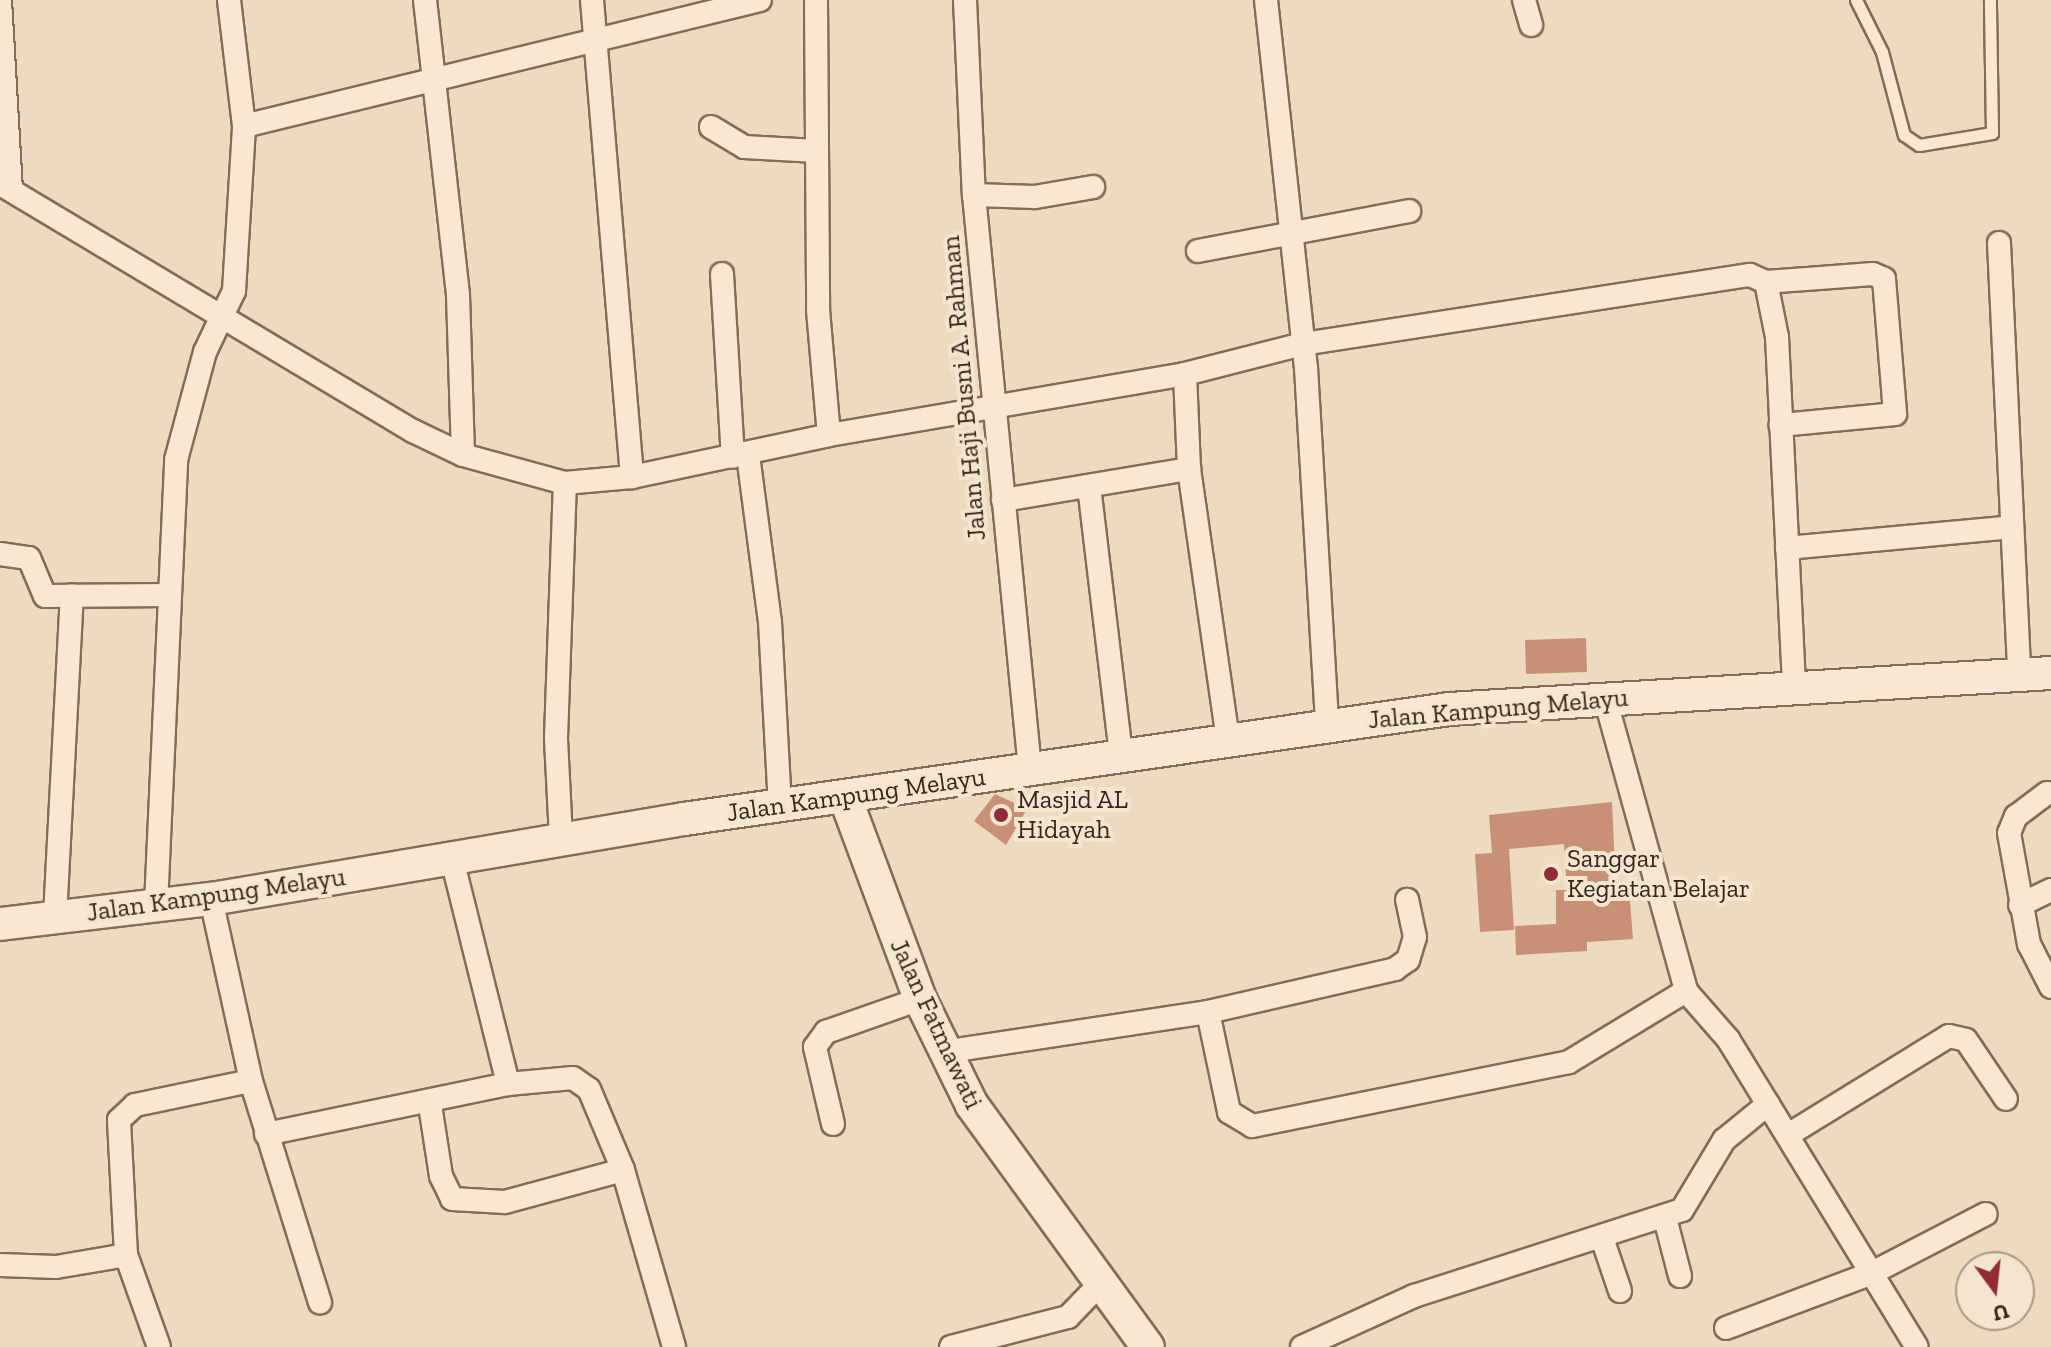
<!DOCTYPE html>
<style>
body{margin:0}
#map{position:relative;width:2051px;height:1347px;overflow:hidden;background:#ecdac1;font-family:"Zilla Slab",serif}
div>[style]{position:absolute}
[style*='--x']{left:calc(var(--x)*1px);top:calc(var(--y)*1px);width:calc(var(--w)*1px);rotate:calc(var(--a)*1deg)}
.building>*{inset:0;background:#ca8f77}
.roads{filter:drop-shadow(2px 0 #856b59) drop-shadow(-2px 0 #856b59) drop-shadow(0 2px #856b59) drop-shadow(0 -2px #856b59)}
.lane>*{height:11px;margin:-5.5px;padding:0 5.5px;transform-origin:5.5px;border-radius:5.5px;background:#f8e8d3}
.street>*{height:22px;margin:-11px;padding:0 11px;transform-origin:11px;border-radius:11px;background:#f8e8d3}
.secondary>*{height:32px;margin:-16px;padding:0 16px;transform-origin:16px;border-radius:16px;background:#f8e8d3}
.dots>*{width:22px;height:22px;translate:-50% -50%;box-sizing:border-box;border:4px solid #f4e5d0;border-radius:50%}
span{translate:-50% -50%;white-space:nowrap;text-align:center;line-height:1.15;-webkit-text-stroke:8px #f4e5d0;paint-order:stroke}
.street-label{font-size:26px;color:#35261d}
.poi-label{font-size:26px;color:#35261d}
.left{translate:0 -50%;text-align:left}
.north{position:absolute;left:1955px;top:1251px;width:80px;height:80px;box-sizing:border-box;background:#f4e5d0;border:2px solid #a89988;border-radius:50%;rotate:165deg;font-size:22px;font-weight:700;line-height:32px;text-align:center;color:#35261d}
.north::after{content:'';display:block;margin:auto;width:28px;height:36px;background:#922b38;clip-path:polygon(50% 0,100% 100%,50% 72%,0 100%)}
</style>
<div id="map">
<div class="building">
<i style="clip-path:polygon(1586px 638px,1587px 672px,1526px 674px,1525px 640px)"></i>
<i style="clip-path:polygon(995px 794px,1027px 809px,1006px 845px,974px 821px)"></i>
<i style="clip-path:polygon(1612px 802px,1616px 889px,1629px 888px,1633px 939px,1587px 942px,1587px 951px,1516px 955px,1515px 926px,1556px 924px,1556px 890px,1567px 890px,1564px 844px,1509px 849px,1514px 930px,1480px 932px,1475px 854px,1492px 853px,1489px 815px)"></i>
</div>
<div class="roads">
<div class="lane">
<i style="--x:1856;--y:0;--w:58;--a:63.4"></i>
<i style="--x:1882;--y:52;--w:86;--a:75.2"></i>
<i style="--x:1904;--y:135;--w:18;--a:34"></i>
<i style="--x:1919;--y:145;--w:74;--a:-9.3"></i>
<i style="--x:1992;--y:133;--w:133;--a:-90.9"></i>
</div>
<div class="street">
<i style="--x:0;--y:0;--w:189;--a:86.7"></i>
<i style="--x:425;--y:0;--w:297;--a:83.6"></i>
<i style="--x:458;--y:295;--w:160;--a:88.2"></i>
<i style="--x:592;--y:0;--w:479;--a:85.2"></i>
<i style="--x:816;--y:0;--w:310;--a:89.6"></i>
<i style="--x:818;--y:310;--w:125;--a:85"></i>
<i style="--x:965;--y:0;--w:195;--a:87.4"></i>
<i style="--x:974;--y:195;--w:577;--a:84.43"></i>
<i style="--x:1266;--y:0;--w:370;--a:83.8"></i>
<i style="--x:1306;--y:368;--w:359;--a:86.6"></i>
<i style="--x:1524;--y:0;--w:26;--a:74"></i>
<i style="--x:244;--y:126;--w:531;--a:-13.72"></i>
<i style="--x:711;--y:127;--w:39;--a:31"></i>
<i style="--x:744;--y:147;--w:73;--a:3.1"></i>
<i style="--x:0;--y:184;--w:481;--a:30.9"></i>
<i style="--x:413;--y:431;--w:55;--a:25.6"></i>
<i style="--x:463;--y:455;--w:106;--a:15.4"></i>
<i style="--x:565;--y:483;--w:67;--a:-5.1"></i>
<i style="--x:632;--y:477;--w:201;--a:-12"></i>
<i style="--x:829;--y:435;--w:361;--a:-9.7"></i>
<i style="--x:974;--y:195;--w:61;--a:1.9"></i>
<i style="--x:1035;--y:197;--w:59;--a:-9.8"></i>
<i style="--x:1999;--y:243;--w:431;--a:87.3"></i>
<i style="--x:1198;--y:251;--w:215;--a:-10.7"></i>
<i style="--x:722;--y:274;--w:183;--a:86.6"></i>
<i style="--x:1766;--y:282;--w:56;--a:78.7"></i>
<i style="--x:1777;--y:337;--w:347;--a:87.2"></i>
<i style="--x:748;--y:455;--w:168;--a:82.5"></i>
<i style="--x:770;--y:622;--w:185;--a:86.9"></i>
<i style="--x:1189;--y:469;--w:95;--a:-92.4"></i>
<i style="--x:1185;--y:374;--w:122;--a:-14.3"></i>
<i style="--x:1303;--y:344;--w:452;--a:-8.8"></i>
<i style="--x:1750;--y:275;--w:17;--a:24"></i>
<i style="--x:1766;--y:282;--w:107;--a:-4.3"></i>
<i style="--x:1873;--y:274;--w:12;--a:24"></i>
<i style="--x:1884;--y:279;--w:135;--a:85.3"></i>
<i style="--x:1895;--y:414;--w:115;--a:174.5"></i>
<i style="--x:1089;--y:486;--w:271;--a:83.2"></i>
<i style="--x:1003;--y:500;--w:189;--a:-9.5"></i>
<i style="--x:1189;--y:469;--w:272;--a:81.8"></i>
<i style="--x:1787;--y:548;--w:226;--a:-5.3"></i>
<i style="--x:0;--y:554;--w:29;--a:8"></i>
<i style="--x:29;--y:558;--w:41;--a:67.2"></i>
<i style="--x:45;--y:596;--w:125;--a:-0.5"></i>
<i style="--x:1605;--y:698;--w:304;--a:74.5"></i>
<i style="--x:1686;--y:991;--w:64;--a:48.8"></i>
<i style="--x:1728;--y:1039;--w:361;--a:58.5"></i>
<i style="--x:2047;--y:793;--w:39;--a:143"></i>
<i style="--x:2016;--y:816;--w:18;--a:112"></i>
<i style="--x:2009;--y:833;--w:113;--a:79.8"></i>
<i style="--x:2029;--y:944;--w:48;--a:62.9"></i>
<i style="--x:561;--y:838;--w:100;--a:-92.9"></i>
<i style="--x:556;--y:738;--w:255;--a:-88"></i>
<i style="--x:452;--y:859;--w:232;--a:76"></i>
<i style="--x:508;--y:1084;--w:65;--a:-5.3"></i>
<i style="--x:573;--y:1078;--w:19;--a:35"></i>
<i style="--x:589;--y:1089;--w:88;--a:67.2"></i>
<i style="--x:623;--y:1170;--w:184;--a:73.9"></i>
<i style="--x:211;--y:899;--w:186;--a:77.6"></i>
<i style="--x:251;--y:1081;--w:232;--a:72.7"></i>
<i style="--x:156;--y:905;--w:445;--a:-87.4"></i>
<i style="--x:176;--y:460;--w:112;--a:-75"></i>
<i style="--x:205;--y:352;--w:68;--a:-64.6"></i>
<i style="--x:234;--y:291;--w:165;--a:-86.5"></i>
<i style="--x:244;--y:126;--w:127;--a:-96.8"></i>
<i style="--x:2020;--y:905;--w:34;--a:-26"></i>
<i style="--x:55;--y:917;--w:322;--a:-87"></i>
<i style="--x:1208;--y:1012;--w:102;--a:78.1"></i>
<i style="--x:1229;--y:1112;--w:27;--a:31"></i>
<i style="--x:1252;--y:1126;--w:323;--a:-11.4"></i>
<i style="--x:1569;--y:1062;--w:137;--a:-31.3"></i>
<i style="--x:943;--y:1052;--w:268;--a:-8.6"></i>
<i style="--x:1208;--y:1012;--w:192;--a:-12.9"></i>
<i style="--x:1395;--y:969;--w:16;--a:-35"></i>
<i style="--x:1408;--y:960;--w:24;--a:-73"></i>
<i style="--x:1415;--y:937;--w:38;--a:-102"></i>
<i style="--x:430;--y:1105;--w:72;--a:81.2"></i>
<i style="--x:441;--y:1176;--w:25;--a:64"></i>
<i style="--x:452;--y:1199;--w:53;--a:3.2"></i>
<i style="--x:505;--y:1202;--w:122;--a:-15.2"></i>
<i style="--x:833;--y:1124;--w:79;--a:-103.2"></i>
<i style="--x:815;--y:1047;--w:19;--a:-54"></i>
<i style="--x:826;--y:1032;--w:100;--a:-19.3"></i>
<i style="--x:266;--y:1134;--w:247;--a:-11.7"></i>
<i style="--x:1788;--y:1135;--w:189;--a:-31.6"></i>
<i style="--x:1949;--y:1036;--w:17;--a:13"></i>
<i style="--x:1966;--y:1040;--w:71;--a:55.9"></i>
<i style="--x:1665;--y:1218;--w:60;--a:75.5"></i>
<i style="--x:1602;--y:1238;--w:56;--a:71.2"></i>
<i style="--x:0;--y:1265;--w:56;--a:2"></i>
<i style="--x:56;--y:1267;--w:71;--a:-9.7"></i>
<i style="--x:1726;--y:1328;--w:156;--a:-20.6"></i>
<i style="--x:1872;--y:1273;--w:128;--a:-27.4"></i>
<i style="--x:159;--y:1347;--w:98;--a:-109.7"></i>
<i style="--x:126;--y:1255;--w:135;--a:-93"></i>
<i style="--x:119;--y:1120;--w:22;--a:-43"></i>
<i style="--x:135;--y:1105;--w:118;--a:-11.7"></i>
<i style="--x:951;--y:1347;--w:121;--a:-14.4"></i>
<i style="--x:1068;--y:1317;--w:46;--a:-45.9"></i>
<i style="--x:1302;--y:1347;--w:123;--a:-24.5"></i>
<i style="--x:1414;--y:1296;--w:281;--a:-17.8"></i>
<i style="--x:1682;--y:1210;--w:82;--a:-59"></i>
<i style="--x:1724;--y:1140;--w:57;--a:-39.3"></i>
</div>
<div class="secondary">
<i style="--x:845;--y:797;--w:215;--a:69.6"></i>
<i style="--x:920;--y:999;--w:118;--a:63.9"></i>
<i style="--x:972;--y:1105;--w:299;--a:54"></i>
<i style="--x:0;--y:924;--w:212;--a:-6.8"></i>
<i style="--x:211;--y:899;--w:480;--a:-9.6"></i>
<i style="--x:684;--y:819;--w:773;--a:-8.18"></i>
<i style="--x:1449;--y:709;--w:603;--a:-3.42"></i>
</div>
</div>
<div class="dots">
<i style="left:1001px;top:815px;background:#922b38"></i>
<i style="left:1551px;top:874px;background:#922b38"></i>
</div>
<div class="street-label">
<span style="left:964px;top:388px;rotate:-95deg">Jalan Haji Busni A. Rahman</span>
<span style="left:1498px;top:709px;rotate:-5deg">Jalan Kampung Melayu</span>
<span style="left:856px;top:795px;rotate:-8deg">Jalan Kampung Melayu</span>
<span style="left:216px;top:895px;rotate:-8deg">Jalan Kampung Melayu</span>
<span style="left:936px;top:1024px;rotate:65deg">Jalan Fatmawati</span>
</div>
<div class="poi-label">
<span class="left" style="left:1017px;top:815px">Masjid AL<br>Hidayah</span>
<span class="left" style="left:1567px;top:874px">Sanggar<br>Kegiatan Belajar</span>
</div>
<div class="north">U</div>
</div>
